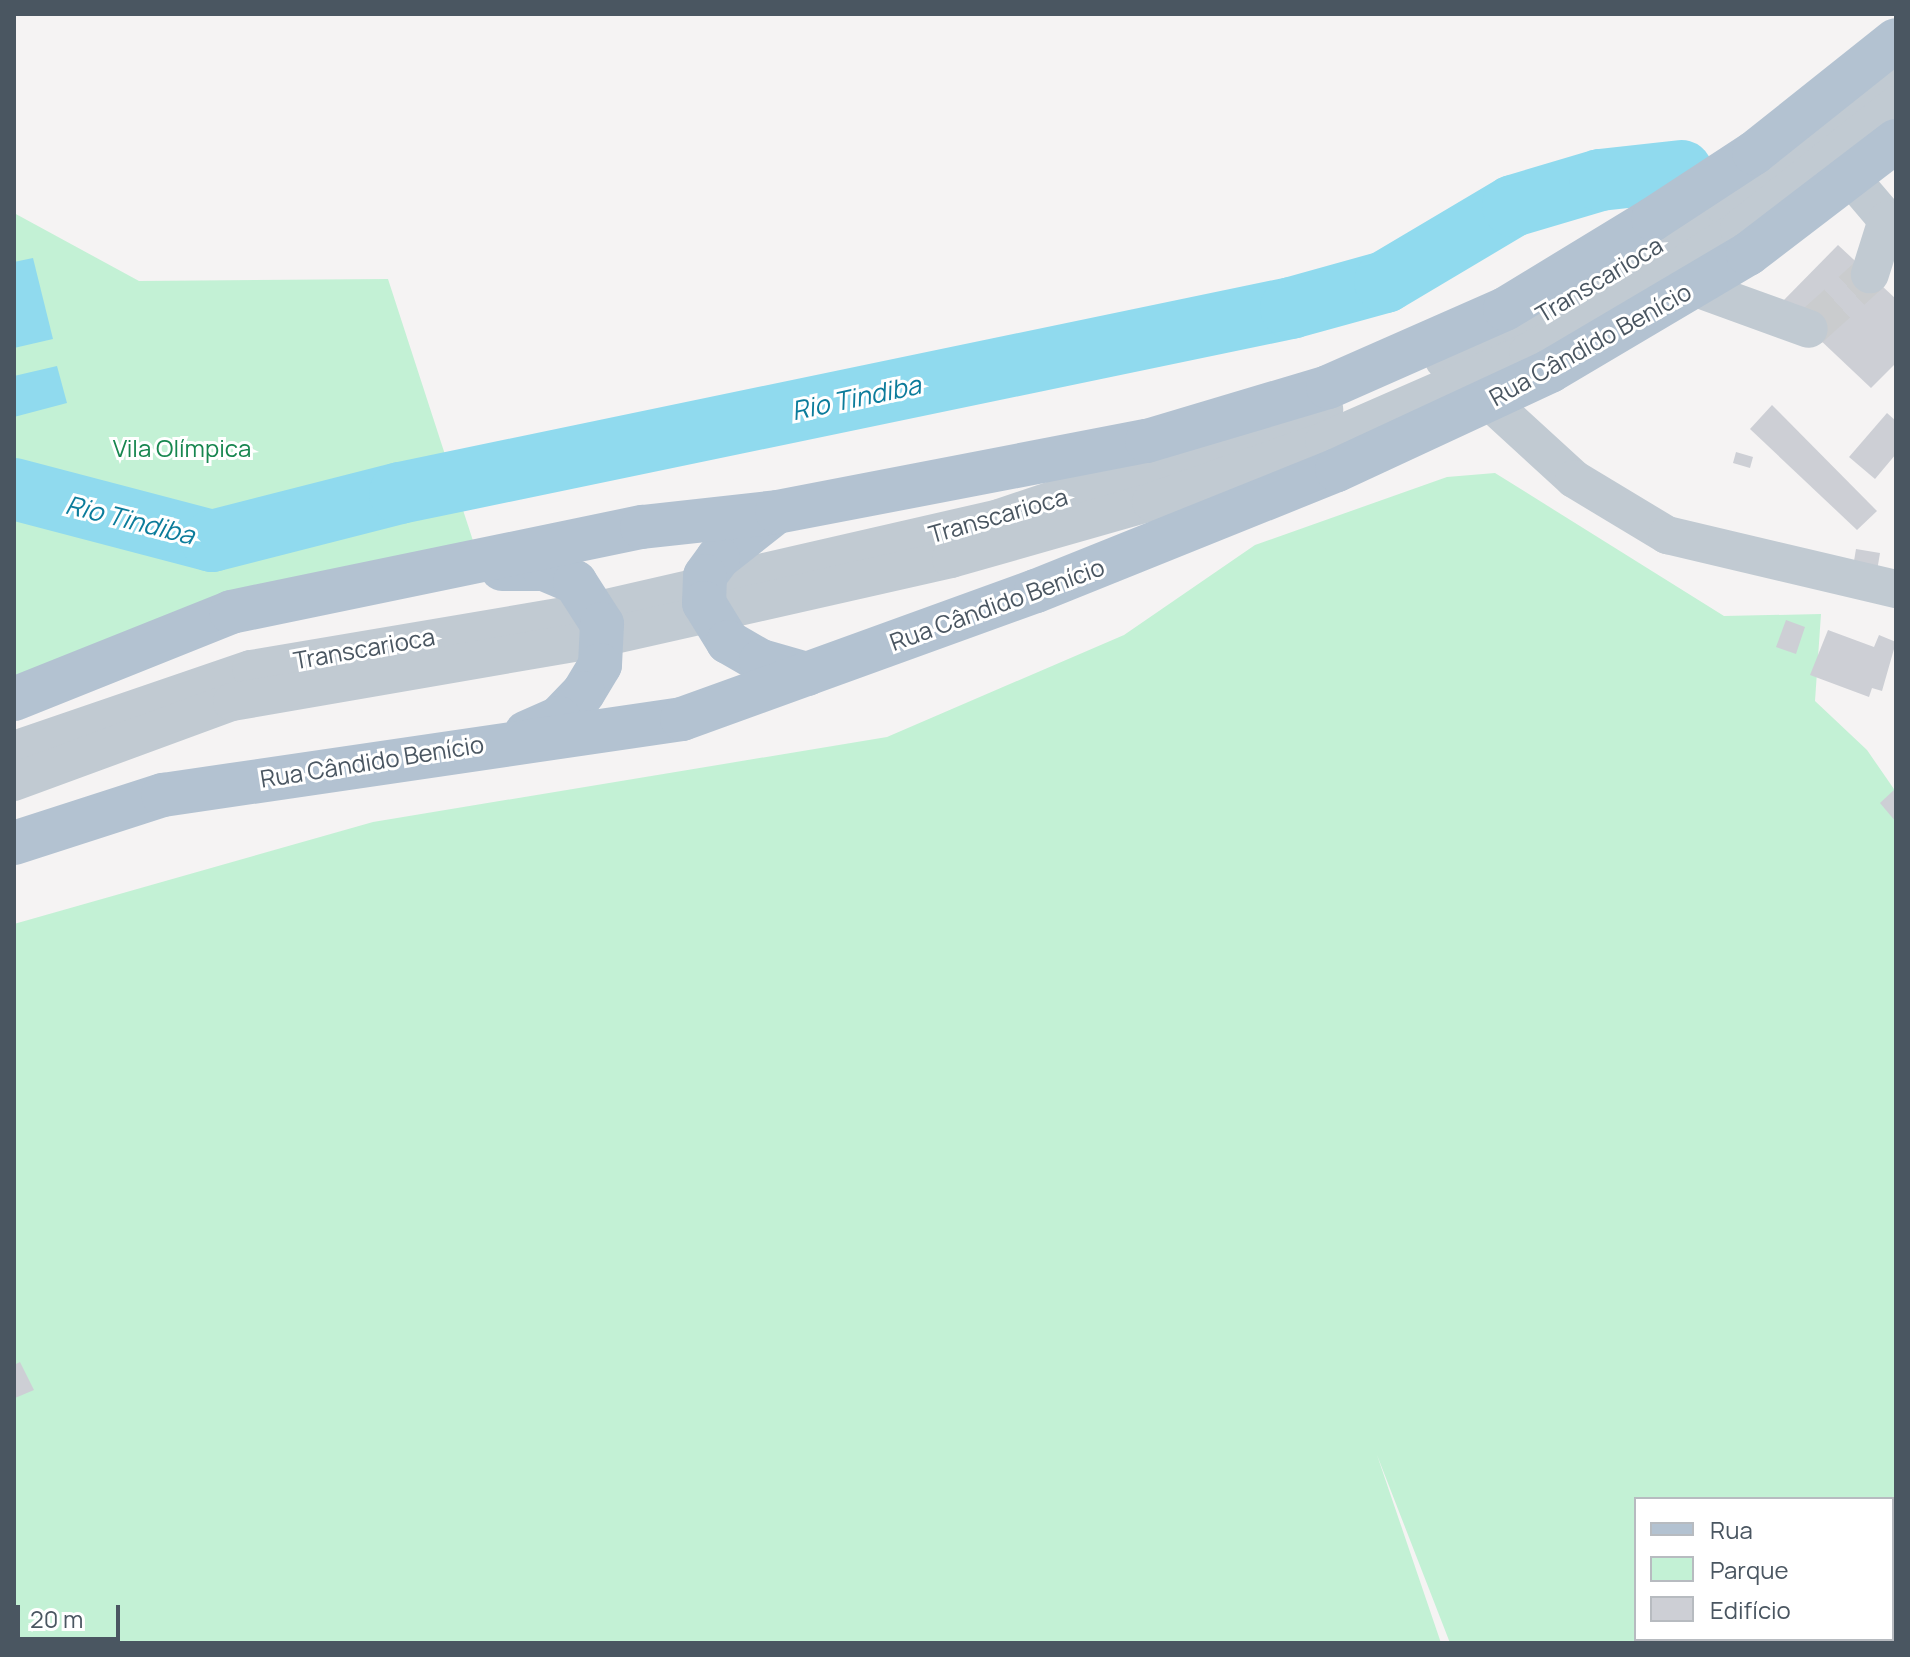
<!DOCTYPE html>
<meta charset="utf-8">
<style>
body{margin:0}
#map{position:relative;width:1910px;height:1657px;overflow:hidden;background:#f5f3f3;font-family:Manrope,sans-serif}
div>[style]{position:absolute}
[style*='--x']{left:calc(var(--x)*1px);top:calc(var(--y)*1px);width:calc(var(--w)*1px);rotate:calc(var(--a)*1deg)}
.green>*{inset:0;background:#c3f1d5}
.water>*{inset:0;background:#90daee}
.river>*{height:62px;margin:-31px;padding:0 31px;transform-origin:31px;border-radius:31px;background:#90daee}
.building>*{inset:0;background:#cdcfd5}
.minor-tunnel>*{height:38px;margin-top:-19px;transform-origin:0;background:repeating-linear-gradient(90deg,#caccce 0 38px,transparent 0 57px)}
.minor>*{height:38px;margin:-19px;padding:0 19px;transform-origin:19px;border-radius:19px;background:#c1cad2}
.major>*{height:44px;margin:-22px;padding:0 22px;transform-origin:22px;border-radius:22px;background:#b3c2d1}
span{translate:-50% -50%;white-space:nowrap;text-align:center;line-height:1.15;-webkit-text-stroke:6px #fff;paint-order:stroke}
.street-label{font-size:24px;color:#4a5661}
.park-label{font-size:24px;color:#17864f}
.water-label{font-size:26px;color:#0c7c9b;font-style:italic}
.frame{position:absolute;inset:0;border:16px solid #4a5661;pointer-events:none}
.legend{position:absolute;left:1634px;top:1497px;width:260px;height:144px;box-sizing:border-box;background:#fff;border:2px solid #b7bbc0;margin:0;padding:10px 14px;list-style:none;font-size:24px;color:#4a5661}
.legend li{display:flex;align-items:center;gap:16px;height:40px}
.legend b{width:40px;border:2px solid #b7bbc0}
.scale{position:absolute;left:16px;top:1605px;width:104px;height:36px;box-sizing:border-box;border:4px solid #4a5661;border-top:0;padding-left:10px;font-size:24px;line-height:28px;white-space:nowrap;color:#4a5661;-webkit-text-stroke:6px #fff;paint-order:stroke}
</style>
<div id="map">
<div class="green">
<i style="clip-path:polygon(14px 213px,139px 281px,388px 279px,476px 550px,14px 694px)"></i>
<i style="clip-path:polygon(evenodd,1495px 473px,1724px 616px,1821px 614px,1815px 701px,1867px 750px,1896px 792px,1896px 1643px,1450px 1643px,1377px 1455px,1441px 1643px,14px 1643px,14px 924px,373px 822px,887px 737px,1124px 635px,1255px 545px,1447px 477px,1495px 473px,1636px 1499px,1892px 1499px,1892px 1639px,1636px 1639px,1636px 1499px)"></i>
</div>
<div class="water">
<i style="clip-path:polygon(33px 258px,53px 339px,14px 348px,14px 262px)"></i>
<i style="clip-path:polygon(57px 366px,67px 403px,14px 417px,14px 376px)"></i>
</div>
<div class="river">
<i style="--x:14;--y:489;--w:205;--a:14.7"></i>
<i style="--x:212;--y:541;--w:194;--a:-14.3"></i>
<i style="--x:400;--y:493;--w:910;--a:-11.73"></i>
<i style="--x:1291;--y:308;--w:98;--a:-15.5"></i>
<i style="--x:1385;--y:282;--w:149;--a:-30.7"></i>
<i style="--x:1513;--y:206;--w:91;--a:-16.6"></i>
<i style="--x:1600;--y:180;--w:82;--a:-6.3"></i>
</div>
<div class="building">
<i style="clip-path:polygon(1838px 245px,1896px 299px,1896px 363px,1871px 388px,1781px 303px)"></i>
<i style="clip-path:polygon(1772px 405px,1877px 511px,1857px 530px,1750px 429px)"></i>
<i style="clip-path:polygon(1887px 413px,1896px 421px,1896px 454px,1875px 479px,1849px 457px)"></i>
<i style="clip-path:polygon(1736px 452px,1753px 457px,1750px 468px,1733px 463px)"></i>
<i style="clip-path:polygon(1856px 549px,1880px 553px,1877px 571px,1853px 567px)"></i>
<i style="clip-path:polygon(1786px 620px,1805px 627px,1796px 654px,1776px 647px)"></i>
<i style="clip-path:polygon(1828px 630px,1874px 647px,1879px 635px,1896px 642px,1882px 691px,1872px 688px,1869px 697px,1810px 675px)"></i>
<i style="clip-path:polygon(1896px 788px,1896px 822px,1880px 803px)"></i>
<i style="clip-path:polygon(20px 1362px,34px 1390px,15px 1398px,14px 1365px)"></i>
</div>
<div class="minor-tunnel">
<i style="--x:1809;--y:329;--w:82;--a:-42"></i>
</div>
<div class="minor">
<i style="--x:1852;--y:179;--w:54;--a:49.5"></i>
<i style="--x:1887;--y:220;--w:57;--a:107.5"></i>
<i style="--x:1693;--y:287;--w:123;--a:19.9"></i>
<i style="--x:1444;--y:360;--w:82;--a:-23.7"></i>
<i style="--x:1519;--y:327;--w:237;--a:-31.2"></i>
<i style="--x:1722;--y:204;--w:221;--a:-38.2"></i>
<i style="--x:1490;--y:402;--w:114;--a:42.5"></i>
<i style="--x:1574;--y:479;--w:109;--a:31.1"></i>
<i style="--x:1667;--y:535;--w:235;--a:13.3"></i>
<i style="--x:14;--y:750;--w:250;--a:-18.9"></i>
<i style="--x:251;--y:669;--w:352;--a:-9.6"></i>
<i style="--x:598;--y:610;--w:411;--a:-12.9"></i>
<i style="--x:999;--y:518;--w:343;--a:-18.5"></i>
<i style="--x:14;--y:782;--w:232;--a:-20.2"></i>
<i style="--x:232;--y:702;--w:375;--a:-9.8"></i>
<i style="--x:601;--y:638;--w:359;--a:-12.7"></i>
<i style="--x:951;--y:559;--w:208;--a:-15.9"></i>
<i style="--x:1151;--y:502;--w:183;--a:-19.4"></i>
<i style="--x:1324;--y:441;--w:223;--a:-23.6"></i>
<i style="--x:1528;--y:352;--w:149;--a:-28.8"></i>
<i style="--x:1659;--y:280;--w:95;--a:-32.5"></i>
<i style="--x:1739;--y:229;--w:200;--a:-38.3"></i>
</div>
<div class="major">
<i style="--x:775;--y:513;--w:73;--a:141.7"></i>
<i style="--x:718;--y:558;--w:22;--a:126"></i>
<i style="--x:705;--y:576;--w:27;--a:92"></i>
<i style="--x:704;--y:603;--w:46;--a:58.4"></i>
<i style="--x:728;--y:642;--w:38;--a:30"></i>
<i style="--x:761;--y:661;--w:48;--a:15.8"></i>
<i style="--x:502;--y:569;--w:42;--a:0"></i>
<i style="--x:544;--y:569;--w:34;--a:23"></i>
<i style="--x:575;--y:582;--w:50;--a:57.3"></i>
<i style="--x:602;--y:624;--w:41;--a:92.8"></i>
<i style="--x:600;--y:665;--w:33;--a:121"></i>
<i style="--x:583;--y:693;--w:35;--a:134"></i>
<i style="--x:559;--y:718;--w:36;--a:156"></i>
<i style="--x:14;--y:699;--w:234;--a:-21.8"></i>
<i style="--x:231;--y:612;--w:420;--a:-11.7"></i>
<i style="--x:642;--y:527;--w:136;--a:-6.3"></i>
<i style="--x:777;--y:512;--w:377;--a:-10.9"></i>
<i style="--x:1147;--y:441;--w:189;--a:-16.6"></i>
<i style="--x:1328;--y:387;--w:193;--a:-23.8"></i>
<i style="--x:1505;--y:309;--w:173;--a:-31.3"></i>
<i style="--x:1653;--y:219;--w:121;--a:-33.2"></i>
<i style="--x:1754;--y:153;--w:181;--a:-38.5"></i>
<i style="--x:14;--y:843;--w:157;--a:-17.9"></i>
<i style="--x:163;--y:795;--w:525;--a:-8.33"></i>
<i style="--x:682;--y:719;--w:376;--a:-19.9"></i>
<i style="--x:1036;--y:591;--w:324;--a:-21.9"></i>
<i style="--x:1337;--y:470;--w:235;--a:-24.9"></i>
<i style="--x:1550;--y:371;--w:230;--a:-30.6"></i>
<i style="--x:1748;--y:254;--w:186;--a:-37.4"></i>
</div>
<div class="street-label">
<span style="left:1599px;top:279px;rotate:-31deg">Transcarioca</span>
<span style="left:1590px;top:344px;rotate:-29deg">Rua Cândido Benício</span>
<span style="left:998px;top:515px;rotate:-16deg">Transcarioca</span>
<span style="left:997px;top:604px;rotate:-20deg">Rua Cândido Benício</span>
<span style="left:364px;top:648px;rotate:-10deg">Transcarioca</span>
<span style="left:372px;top:761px;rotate:-9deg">Rua Cândido Benício</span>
</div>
<div class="park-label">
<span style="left:182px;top:448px">Vila Olímpica</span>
</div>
<div class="water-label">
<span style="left:856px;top:398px;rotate:-12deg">Rio Tindiba</span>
<span style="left:130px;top:520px;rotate:14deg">Rio Tindiba</span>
</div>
<div class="frame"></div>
<ul class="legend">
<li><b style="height:10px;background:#b3c2d1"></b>Rua</li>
<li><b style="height:22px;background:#c3f1d5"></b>Parque</li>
<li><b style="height:22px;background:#cdcfd5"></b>Edifício</li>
</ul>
<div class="scale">20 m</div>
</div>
